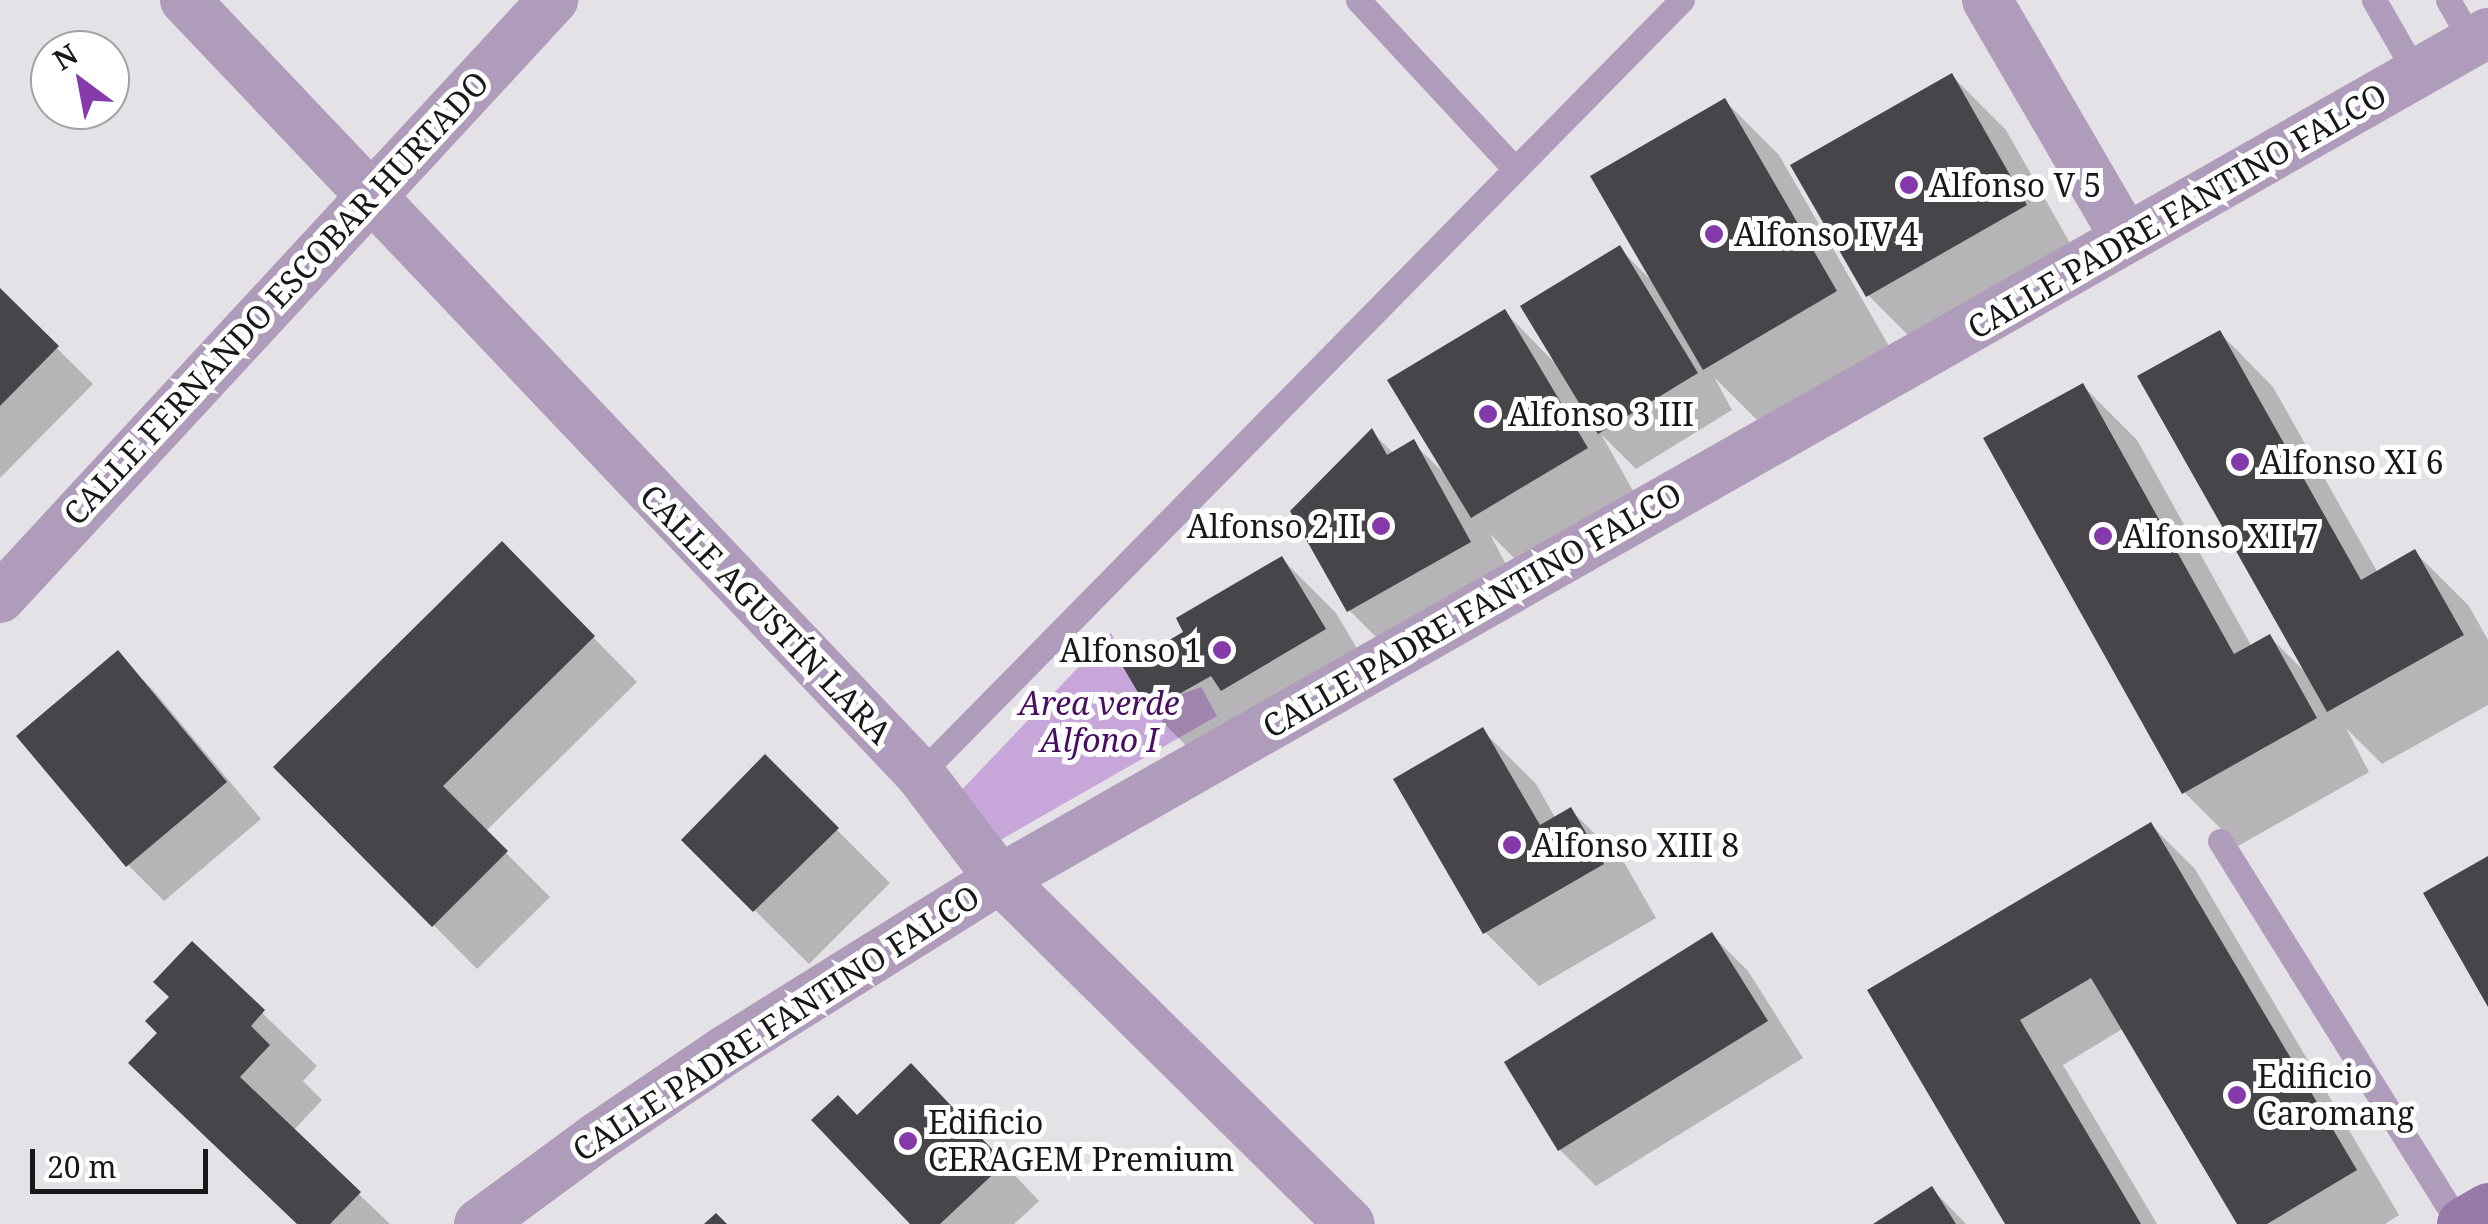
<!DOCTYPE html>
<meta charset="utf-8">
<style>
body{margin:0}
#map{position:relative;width:2488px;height:1224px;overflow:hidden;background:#e5e2e7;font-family:"Noto Serif",serif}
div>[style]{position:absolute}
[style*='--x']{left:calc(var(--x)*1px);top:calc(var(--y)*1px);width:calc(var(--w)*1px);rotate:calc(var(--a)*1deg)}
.green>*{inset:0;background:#c7a6da}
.shadow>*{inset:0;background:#0003}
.building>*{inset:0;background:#474549}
.lane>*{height:25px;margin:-12.5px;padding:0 12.5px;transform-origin:12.5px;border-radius:12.5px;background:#af9cbb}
.street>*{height:50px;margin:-25px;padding:0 25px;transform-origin:25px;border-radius:25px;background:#af9cbb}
.secondary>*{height:55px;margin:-27.5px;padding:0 27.5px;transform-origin:27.5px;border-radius:27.5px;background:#9679a6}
.dots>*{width:28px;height:28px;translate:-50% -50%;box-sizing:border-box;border:5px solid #fff;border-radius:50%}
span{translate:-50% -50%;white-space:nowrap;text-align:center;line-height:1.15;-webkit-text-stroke:10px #fff;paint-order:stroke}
.poi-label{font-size:32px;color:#181719}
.left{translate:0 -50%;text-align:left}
.right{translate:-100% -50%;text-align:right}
.street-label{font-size:32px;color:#181719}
.park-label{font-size:32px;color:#480e61;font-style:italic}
.north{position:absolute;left:30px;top:30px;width:100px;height:100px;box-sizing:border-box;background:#fff;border:2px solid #a3a2a3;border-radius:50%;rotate:328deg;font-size:28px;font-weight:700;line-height:40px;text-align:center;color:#181719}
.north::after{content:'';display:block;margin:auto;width:35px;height:45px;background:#8539aa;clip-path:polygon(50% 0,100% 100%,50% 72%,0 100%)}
.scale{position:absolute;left:30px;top:1149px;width:178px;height:45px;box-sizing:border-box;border:5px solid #181719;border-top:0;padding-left:12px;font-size:30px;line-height:35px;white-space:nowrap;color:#181719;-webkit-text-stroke:8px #fff;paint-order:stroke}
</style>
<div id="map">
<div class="green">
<i style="clip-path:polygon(1111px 633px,1149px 706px,1201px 687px,1217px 716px,997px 842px,954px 798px)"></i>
</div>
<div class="shadow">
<i style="clip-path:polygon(1952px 76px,2006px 130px,2079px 259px,1922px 349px,1868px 295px)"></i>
<i style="clip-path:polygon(1725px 101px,1779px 155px,1889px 346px,1759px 422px,1714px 377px,1732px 410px,1636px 469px,1601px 434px,1640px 503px,1526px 570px,1490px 534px,1523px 597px,1403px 664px,1349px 610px,1372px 432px,1394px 454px,1413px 443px,1445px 474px,1505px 312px,1554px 362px,1619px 248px,1652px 281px)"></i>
<i style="clip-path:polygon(0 292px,93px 384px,0 478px)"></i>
<i style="clip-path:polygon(2220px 333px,2273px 387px,2378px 573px,2415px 552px,2469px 606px,2488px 640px,2488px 705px,2382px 764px,2346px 728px,2369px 772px,2238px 846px,2184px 792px,2083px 386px,2137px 440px,2252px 647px,2270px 637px,2306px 673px)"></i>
<i style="clip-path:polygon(502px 544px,637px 682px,485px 832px,550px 897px,477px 969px,277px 767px)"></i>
<i style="clip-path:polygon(1282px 559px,1336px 613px,1378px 684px,1204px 764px,1151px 710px,1186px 633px)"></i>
<i style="clip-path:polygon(117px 654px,153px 690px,261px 819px,164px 901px,128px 865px)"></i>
<i style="clip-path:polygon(1482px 730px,1536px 784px,1556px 819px,1571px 810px,1625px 864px,1656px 918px,1539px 986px,1485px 932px)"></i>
<i style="clip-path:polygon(765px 758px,890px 883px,809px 964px,684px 840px)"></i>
<i style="clip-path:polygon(2151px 825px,2195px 869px,2399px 1215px,2385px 1224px,2240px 1224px,2124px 1028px,2063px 1065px,2157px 1224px,2008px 1224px,1870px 991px)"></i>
<i style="clip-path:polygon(1712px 935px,1748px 971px,1803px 1058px,1596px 1186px,1560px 1150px,1507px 1063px)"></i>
<i style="clip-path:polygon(192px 945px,317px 1066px,303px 1081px,322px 1100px,293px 1131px,390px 1224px,298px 1224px,160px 1033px)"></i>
<i style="clip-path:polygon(947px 1103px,1039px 1201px,1014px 1224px,914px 1224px,857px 1118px)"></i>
<i style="clip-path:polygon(1932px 1189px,1966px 1224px,1877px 1224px)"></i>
</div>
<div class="building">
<i style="clip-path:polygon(1952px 73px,2027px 205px,1866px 297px,1790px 165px)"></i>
<i style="clip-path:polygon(1725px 98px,1837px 291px,1703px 370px,1590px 176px)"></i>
<i style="clip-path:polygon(1620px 245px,1698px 373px,1598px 434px,1520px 306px)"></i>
<i style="clip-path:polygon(0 288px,59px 346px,0 406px)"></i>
<i style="clip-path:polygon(1505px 309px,1588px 448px,1471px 518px,1387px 380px)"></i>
<i style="clip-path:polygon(2220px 330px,2361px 580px,2415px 549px,2464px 635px,2327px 712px,2137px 376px)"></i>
<i style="clip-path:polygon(2083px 383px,2234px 654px,2270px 634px,2317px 718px,2182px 794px,1983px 438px)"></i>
<i style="clip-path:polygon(1372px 428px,1387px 455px,1414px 439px,1471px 542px,1347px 612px,1290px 511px)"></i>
<i style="clip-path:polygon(502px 541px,595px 636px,443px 786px,508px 851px,432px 927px,273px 767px)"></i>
<i style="clip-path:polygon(1282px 556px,1326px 629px,1221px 691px,1211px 676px,1149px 711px,1123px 667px,1183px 632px,1176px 618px)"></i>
<i style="clip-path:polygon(118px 650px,227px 782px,126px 867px,16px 736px)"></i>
<i style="clip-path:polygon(1483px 727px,1540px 825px,1571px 807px,1604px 864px,1483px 934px,1393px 779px)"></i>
<i style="clip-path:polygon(765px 754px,839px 828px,753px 912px,681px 840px)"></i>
<i style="clip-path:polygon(2151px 822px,2357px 1170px,2267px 1224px,2237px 1224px,2091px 978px,2020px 1020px,2141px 1224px,2005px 1224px,1867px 990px)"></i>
<i style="clip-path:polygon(2488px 856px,2488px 1007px,2423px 893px)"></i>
<i style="clip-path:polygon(1712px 932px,1768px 1021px,1558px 1151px,1504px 1062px)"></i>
<i style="clip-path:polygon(192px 941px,265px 1010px,251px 1026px,270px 1045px,240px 1077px,361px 1192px,330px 1224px,297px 1224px,128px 1063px,157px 1033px,145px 1021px,169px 997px,153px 982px)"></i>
<i style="clip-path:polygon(911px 1063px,1005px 1163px,940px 1224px,910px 1224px,811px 1120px,838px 1095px,857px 1115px)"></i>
<i style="clip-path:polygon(1932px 1186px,1956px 1224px,1873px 1224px)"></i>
<i style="clip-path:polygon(716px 1213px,727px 1224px,704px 1224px)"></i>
</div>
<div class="lane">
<i style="--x:1358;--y:0;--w:231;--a:47.1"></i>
<i style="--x:2374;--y:0;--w:86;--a:60.2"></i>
<i style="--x:2448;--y:0;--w:48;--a:60.3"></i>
<i style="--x:920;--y:774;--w:1086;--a:-45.45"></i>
<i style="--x:2220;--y:841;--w:451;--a:58"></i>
</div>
<div class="street">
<i style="--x:185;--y:0;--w:1067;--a:46.48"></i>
<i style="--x:920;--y:774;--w:132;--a:52.7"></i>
<i style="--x:1000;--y:879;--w:491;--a:44.6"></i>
<i style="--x:1987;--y:0;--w:276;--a:59.8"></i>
<i style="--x:0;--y:598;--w:815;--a:-47.24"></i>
<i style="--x:479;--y:1224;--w:145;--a:-36.3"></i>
<i style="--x:596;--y:1138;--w:157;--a:-34.1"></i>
<i style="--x:726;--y:1050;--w:323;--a:-32"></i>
<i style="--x:1000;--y:879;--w:1712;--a:-29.62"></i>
</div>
<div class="secondary">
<i style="--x:2464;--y:1224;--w:28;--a:-30"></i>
</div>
<div class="dots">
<i style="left:1909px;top:185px;background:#8539aa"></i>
<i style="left:1714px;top:234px;background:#8539aa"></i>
<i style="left:1488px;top:414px;background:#8539aa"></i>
<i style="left:2240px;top:462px;background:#8539aa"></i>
<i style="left:1381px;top:526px;background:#8539aa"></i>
<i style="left:2103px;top:536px;background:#8539aa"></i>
<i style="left:1222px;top:650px;background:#8539aa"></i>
<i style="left:1512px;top:845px;background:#8539aa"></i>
<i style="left:2237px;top:1095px;background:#8539aa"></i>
<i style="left:908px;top:1141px;background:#8539aa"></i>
</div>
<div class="poi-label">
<span class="left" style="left:1929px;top:185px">Alfonso V 5</span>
<span class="left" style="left:1734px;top:234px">Alfonso IV 4</span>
<span class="left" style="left:1508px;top:414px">Alfonso 3 III</span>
<span class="left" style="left:2260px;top:462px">Alfonso XI 6</span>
<span class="right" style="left:1361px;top:526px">Alfonso 2 II</span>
<span class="left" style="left:2123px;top:536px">Alfonso XII 7</span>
<span class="right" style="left:1202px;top:650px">Alfonso 1</span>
<span class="left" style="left:1532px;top:845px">Alfonso XIII 8</span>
<span class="left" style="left:2257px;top:1095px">Edificio<br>Caromang</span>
<span class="left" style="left:928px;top:1141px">Edificio<br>CERAGEM Premium</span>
</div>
<div class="street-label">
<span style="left:2177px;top:211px;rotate:-30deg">CALLE PADRE FANTINO FALCO</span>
<span style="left:276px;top:298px;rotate:-47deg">CALLE FERNANDO ESCOBAR HURTADO</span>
<span style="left:1472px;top:610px;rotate:-30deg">CALLE PADRE FANTINO FALCO</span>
<span style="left:766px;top:614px;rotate:46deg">CALLE AGUSTÍN LARA</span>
<span style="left:776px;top:1023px;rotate:-33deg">CALLE PADRE FANTINO FALCO</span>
</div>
<div class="park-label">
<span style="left:1099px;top:722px">Area verde<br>Alfono I</span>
</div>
<div class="north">N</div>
<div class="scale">20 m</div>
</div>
